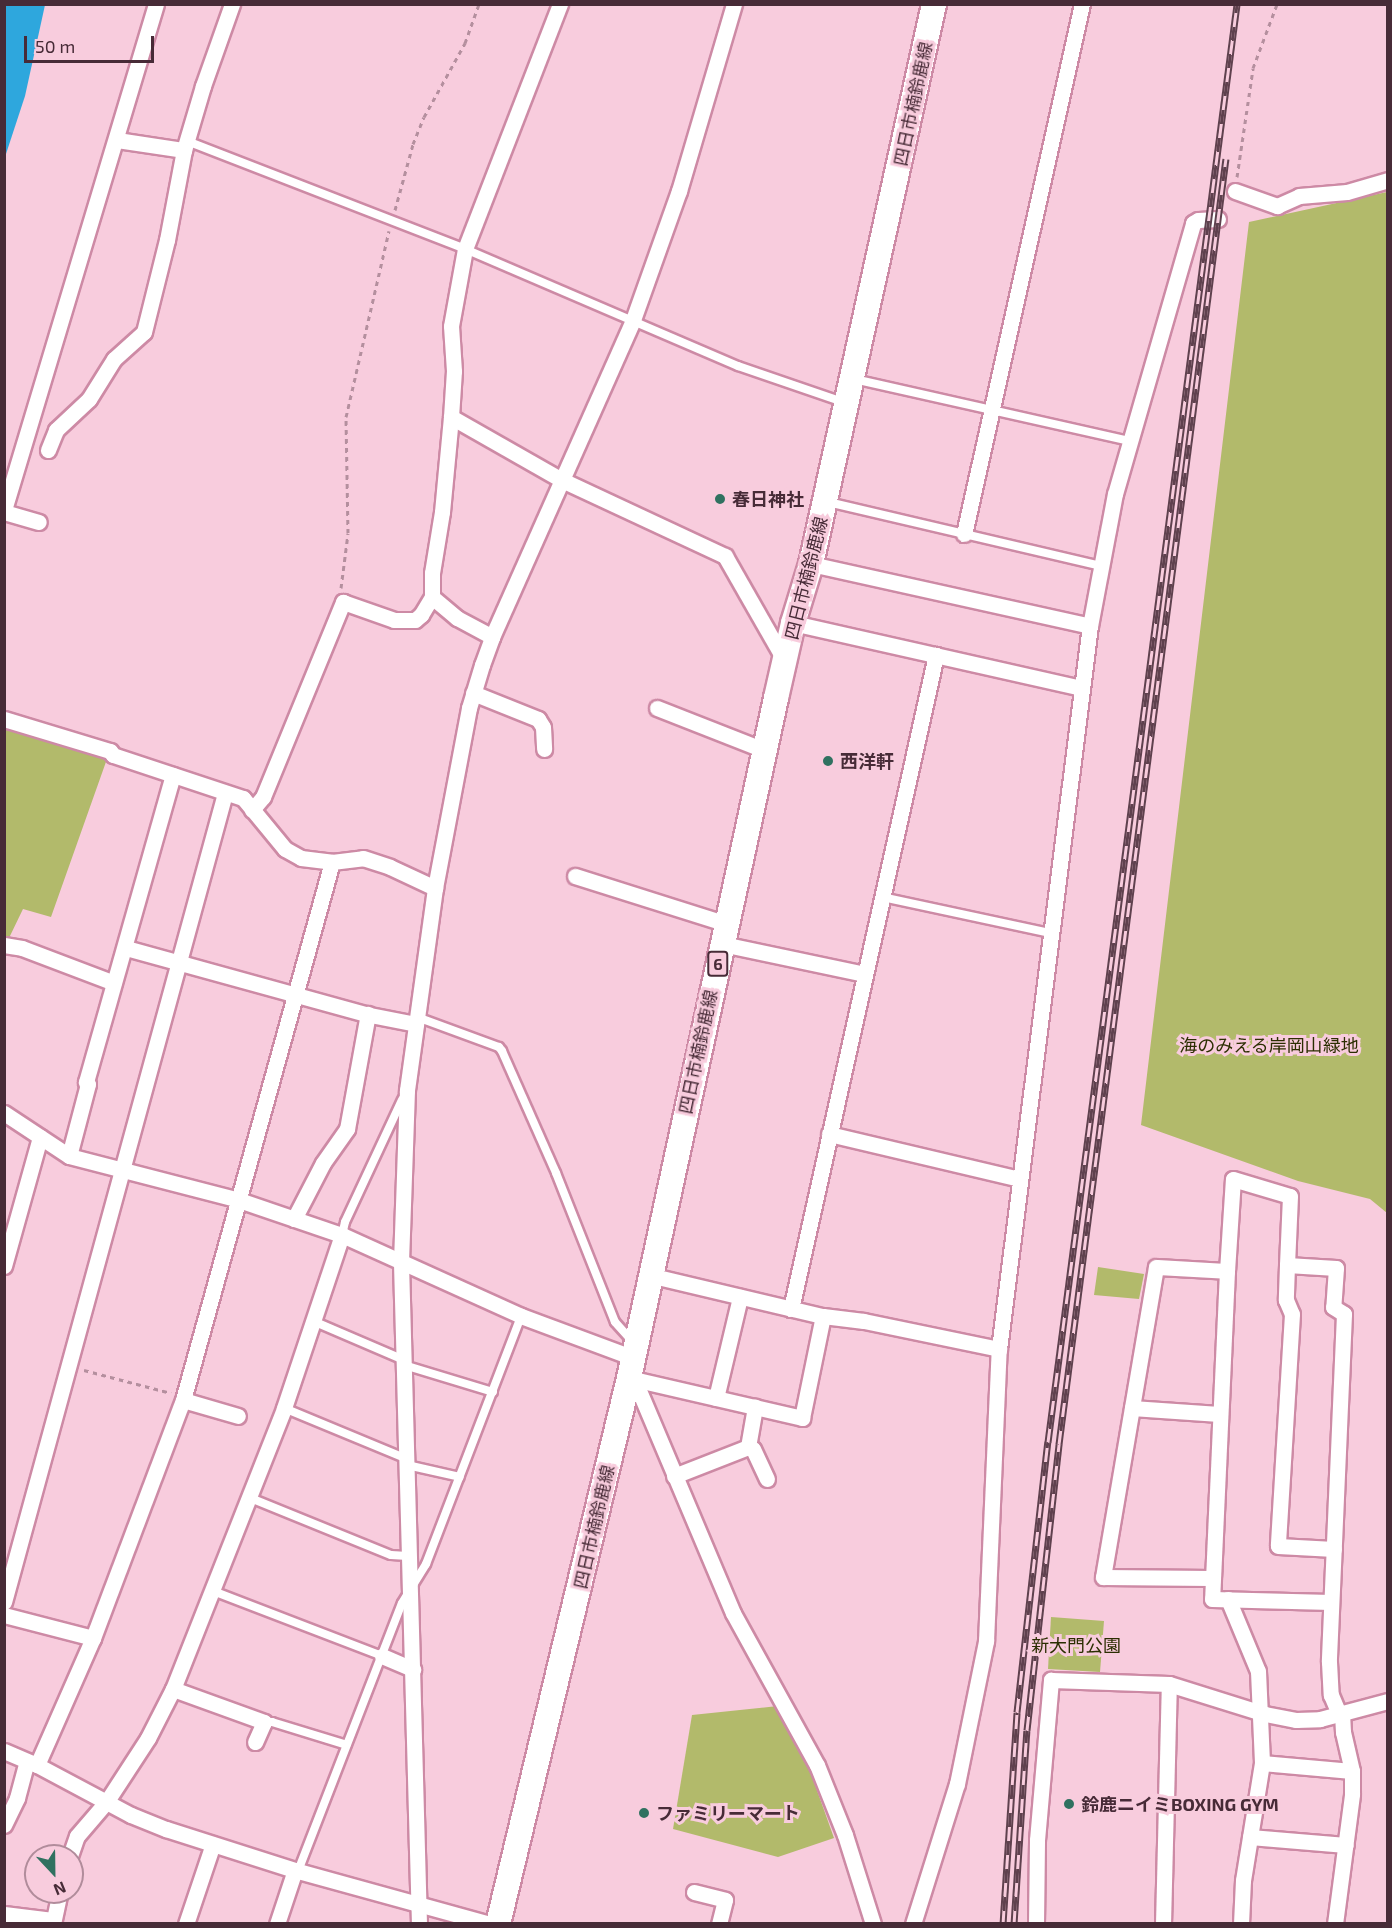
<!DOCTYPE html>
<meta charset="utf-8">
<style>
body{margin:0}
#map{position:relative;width:1392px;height:1928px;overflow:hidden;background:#f8ccdd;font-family:"Exo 2","Noto Sans JP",sans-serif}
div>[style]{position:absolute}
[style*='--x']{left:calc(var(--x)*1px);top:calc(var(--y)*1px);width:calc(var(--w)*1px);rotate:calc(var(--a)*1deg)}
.green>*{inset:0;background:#b2ba6b}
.water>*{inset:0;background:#2ea7dd}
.path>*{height:3px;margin-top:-1.5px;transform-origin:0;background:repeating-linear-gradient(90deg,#b48f9e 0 4.5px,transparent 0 9px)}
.roads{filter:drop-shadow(2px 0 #cd8aa5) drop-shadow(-2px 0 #cd8aa5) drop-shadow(0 2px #cd8aa5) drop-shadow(0 -2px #cd8aa5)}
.service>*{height:8px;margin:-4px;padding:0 4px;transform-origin:4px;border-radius:4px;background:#fff}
.minor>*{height:15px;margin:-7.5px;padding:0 7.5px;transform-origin:7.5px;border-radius:7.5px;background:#fff}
.primary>*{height:24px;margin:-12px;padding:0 12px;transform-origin:12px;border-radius:12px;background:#fff}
.rail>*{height:7px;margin-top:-3.5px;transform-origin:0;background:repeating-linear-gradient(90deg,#f8ccdd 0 14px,#5f414e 0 28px);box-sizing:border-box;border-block:2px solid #5f414e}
.dots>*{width:16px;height:16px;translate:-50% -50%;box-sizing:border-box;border:3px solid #f8ccdd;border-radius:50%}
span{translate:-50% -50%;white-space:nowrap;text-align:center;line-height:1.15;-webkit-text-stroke:6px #f8ccdd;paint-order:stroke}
.shield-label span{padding:2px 4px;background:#f8ccdd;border:2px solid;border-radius:4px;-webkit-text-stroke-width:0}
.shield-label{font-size:16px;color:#472b37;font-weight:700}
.street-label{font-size:18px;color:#472b37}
.poi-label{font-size:18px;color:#472b37;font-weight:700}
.left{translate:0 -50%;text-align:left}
.park-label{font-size:18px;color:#2b2e01}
.frame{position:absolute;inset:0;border:6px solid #472b37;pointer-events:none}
.north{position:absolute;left:24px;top:1844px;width:60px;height:60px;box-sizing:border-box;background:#f8ccdd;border:2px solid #b18c9b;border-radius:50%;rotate:158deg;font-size:16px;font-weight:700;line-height:24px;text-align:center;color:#472b37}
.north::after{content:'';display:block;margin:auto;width:21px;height:27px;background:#307160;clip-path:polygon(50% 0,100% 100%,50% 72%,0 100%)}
.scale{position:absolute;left:24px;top:36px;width:130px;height:27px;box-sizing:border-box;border:3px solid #472b37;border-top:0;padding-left:8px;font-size:18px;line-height:21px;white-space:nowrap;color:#472b37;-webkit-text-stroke:4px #f8ccdd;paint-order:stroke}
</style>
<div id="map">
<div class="green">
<i style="clip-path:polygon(1387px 192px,1388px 192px,1387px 1213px,1370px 1199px,1298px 1181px,1141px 1125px,1249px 222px)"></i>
<i style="clip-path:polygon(5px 726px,107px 759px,51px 917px,23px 909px,9px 938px,5px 938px)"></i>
<i style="clip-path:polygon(1098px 1267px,1144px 1274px,1139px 1299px,1094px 1295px)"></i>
<i style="clip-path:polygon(1051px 1617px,1104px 1621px,1100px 1672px,1048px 1669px)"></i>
<i style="clip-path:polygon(778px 1706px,803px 1751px,834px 1838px,778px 1857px,673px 1829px,692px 1715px)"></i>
</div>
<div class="water">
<i style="clip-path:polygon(5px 4px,45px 5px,25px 96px,5px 157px)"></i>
</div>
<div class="path">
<i style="--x:1237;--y:177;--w:110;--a:-81.6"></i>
<i style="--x:1253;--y:68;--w:68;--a:-69.4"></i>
<i style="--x:395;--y:210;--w:68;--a:-74.7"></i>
<i style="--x:413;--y:144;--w:29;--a:-68"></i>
<i style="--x:424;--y:117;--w:85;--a:-61"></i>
<i style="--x:465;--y:43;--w:41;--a:-70.3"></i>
<i style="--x:341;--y:588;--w:55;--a:-82.7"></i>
<i style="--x:348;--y:533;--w:116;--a:-91"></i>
<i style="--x:346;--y:417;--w:191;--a:-77"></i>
<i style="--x:84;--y:1370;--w:90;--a:14.8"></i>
</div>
<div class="roads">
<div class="service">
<i style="--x:187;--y:141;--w:298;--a:21.2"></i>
<i style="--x:465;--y:249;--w:297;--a:23.2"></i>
<i style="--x:738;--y:366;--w:111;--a:18.9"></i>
<i style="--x:854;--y:379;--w:283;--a:12.7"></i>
<i style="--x:828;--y:502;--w:280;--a:13.2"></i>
<i style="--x:882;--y:897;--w:172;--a:12.1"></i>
<i style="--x:417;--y:1017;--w:87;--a:20.1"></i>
<i style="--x:499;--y:1047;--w:5;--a:53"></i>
<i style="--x:502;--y:1051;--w:133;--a:66.1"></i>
<i style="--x:556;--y:1173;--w:160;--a:68.4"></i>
<i style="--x:615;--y:1322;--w:24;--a:48"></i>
<i style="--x:342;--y:1235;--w:13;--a:-77"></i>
<i style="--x:345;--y:1222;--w:135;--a:-65"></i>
<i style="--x:313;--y:1321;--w:99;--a:23.2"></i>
<i style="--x:404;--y:1365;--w:93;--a:16.9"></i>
<i style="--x:284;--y:1408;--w:133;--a:22.5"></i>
<i style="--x:407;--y:1465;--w:54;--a:12.8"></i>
<i style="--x:248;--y:1497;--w:154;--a:22.1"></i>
<i style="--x:391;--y:1555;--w:17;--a:3"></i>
<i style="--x:213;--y:1591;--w:181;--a:21"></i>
<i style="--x:264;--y:1722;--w:8;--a:0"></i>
<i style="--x:272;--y:1722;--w:78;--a:17"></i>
<i style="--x:298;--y:1871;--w:287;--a:-68.8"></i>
<i style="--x:402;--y:1603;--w:46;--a:-58.4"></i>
<i style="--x:426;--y:1564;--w:266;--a:-69"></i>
</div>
<div class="minor">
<i style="--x:117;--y:140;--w:68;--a:8.5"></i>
<i style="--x:1235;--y:191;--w:45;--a:19.7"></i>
<i style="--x:1277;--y:206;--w:24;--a:-24"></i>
<i style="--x:1299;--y:196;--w:48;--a:-4.8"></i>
<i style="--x:1347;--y:192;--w:43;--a:-16.3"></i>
<i style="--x:451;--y:417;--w:128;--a:29.6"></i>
<i style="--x:562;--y:480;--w:180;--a:25"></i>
<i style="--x:725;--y:556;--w:121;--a:60.3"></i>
<i style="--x:48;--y:450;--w:22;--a:-68"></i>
<i style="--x:56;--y:430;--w:45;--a:-43.2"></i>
<i style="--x:89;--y:399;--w:47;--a:-58"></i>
<i style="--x:114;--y:359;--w:40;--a:-42"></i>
<i style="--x:144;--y:332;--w:95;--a:-76"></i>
<i style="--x:167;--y:240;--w:92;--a:-79.3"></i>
<i style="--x:184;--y:150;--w:67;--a:-73.5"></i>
<i style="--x:203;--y:86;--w:87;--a:-70.5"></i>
<i style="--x:4;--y:510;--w:528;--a:-73.28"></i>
<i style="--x:4;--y:512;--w:36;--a:16"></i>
<i style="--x:964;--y:534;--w:543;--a:-77.45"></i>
<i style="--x:811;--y:564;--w:286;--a:12.5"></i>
<i style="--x:432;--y:597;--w:33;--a:40"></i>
<i style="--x:457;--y:618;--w:40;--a:28"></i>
<i style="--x:793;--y:623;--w:295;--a:12.7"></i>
<i style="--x:473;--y:693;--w:70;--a:21.8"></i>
<i style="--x:538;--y:719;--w:9;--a:58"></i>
<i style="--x:543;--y:727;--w:22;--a:87"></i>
<i style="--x:657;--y:708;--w:115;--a:21.4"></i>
<i style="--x:4;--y:719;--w:111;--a:16.8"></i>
<i style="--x:110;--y:751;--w:5;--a:53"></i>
<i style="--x:113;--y:755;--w:137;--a:18.3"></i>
<i style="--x:243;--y:798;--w:66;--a:50.5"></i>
<i style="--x:285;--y:849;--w:18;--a:29"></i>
<i style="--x:301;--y:858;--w:31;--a:7"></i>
<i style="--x:332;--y:862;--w:31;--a:-7"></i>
<i style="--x:363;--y:858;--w:28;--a:18"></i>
<i style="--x:390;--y:867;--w:50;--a:25"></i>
<i style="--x:252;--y:810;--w:17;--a:-50"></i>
<i style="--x:263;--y:797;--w:211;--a:-67.7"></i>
<i style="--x:343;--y:602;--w:54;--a:19.4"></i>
<i style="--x:394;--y:620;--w:21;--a:0"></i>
<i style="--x:415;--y:620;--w:8;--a:-40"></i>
<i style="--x:421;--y:615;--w:21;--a:-59"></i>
<i style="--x:432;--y:597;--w:24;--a:-90"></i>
<i style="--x:432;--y:573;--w:62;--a:-80.7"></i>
<i style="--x:442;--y:512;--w:95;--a:-84.6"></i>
<i style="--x:451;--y:417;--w:46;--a:-86.3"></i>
<i style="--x:454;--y:371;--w:45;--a:-93.8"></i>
<i style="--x:451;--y:326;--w:78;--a:-79.7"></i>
<i style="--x:465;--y:249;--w:263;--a:-68.8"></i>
<i style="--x:575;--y:876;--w:159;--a:17.5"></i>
<i style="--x:722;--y:944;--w:145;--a:11.9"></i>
<i style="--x:4;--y:945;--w:18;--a:9"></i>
<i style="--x:22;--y:948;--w:98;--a:20.8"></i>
<i style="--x:126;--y:948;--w:248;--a:15.4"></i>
<i style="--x:365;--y:1014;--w:52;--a:11.1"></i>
<i style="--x:4;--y:1113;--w:78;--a:33.5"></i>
<i style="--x:69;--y:1156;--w:176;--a:14.5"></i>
<i style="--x:239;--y:1200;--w:109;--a:18.8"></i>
<i style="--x:342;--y:1235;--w:196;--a:24.3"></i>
<i style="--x:521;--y:1316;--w:117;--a:20.4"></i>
<i style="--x:829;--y:1134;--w:196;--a:13.3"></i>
<i style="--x:69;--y:1156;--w:74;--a:-75.2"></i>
<i style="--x:88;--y:1084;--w:3;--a:-135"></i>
<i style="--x:86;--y:1082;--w:319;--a:-74.2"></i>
<i style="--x:294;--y:1219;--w:63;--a:-62.6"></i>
<i style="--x:323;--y:1163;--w:42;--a:-54.8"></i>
<i style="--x:347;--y:1129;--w:117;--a:-79.7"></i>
<i style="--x:1287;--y:1265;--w:35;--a:92"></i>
<i style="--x:1286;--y:1300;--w:15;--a:67"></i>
<i style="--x:1292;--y:1314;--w:232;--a:93.5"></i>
<i style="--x:1278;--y:1546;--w:56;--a:3.1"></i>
<i style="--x:4;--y:1266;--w:134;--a:-74.4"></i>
<i style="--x:1227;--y:1271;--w:92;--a:-86.3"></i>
<i style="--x:1233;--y:1179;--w:59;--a:16.6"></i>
<i style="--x:1290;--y:1196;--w:69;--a:92.5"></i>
<i style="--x:1287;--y:1265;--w:49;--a:3.5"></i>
<i style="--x:1336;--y:1268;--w:39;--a:94"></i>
<i style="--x:1333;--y:1307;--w:13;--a:32"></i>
<i style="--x:1344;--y:1314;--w:348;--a:92.5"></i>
<i style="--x:1329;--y:1662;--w:33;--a:87"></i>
<i style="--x:1331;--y:1695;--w:21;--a:67"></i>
<i style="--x:649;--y:1275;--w:179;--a:13.3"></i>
<i style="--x:823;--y:1316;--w:41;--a:7"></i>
<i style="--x:864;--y:1321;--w:138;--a:11.7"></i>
<i style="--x:791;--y:1309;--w:670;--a:-77.5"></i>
<i style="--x:629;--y:1378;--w:178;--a:13"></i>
<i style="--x:802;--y:1418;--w:104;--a:-78.4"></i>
<i style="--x:635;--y:1381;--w:252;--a:67.1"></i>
<i style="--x:733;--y:1613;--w:174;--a:61.1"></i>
<i style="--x:817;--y:1765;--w:75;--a:68.2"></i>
<i style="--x:845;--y:1835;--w:93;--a:72.5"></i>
<i style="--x:716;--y:1398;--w:104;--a:-76.6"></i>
<i style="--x:183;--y:1400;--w:57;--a:16.2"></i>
<i style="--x:1132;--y:1408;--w:87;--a:3.9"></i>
<i style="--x:748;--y:1447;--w:5;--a:22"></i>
<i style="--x:753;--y:1449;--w:33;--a:65"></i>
<i style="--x:674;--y:1476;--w:79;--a:-21.4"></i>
<i style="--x:748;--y:1447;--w:41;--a:-80.1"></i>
<i style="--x:1211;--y:1578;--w:108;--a:-179.5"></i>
<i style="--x:1103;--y:1577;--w:314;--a:-80.3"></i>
<i style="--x:1156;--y:1267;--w:71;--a:3.2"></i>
<i style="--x:1227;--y:1271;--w:328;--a:92.6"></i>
<i style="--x:1212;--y:1599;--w:119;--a:1.4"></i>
<i style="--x:1228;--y:1599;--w:78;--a:67.4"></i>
<i style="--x:1258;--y:1671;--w:92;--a:87.5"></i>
<i style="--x:1262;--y:1763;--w:119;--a:99.2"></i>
<i style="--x:1243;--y:1880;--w:44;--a:92.6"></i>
<i style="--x:4;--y:1602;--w:839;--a:-74.72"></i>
<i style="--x:4;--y:1615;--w:92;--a:14.5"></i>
<i style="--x:382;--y:1656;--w:34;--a:23"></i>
<i style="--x:173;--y:1689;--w:97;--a:19.9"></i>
<i style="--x:264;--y:1722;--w:22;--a:114"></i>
<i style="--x:4;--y:1751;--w:36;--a:23"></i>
<i style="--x:37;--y:1765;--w:106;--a:28"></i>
<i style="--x:131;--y:1815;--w:38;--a:22"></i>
<i style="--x:166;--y:1829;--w:139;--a:17.7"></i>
<i style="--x:298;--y:1871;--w:200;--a:15.4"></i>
<i style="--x:1262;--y:1763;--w:90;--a:5.1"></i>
<i style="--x:37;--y:1765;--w:139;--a:-66.2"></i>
<i style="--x:93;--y:1638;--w:254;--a:-69.3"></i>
<i style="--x:183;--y:1400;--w:558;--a:-74.52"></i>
<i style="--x:4;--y:1825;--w:30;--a:-64"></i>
<i style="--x:17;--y:1798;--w:38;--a:-75"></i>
<i style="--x:1250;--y:1837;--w:96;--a:4.8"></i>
<i style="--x:70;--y:1856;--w:21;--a:-71"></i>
<i style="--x:77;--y:1836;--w:46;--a:-49.4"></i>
<i style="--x:107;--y:1801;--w:75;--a:-56.9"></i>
<i style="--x:148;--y:1738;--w:55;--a:-63"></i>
<i style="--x:173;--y:1689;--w:302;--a:-68.4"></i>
<i style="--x:284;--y:1408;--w:182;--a:-71.5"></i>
<i style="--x:694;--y:1892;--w:32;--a:14"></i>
<i style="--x:725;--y:1900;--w:25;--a:104"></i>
<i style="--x:4;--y:1914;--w:49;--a:7"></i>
<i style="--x:53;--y:1924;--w:33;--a:-78"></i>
<i style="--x:186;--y:1924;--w:84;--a:-71.4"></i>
<i style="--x:277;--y:1924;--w:57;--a:-71.6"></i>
<i style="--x:419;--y:1924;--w:662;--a:-91.56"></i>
<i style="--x:401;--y:1262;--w:172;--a:-88"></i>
<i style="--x:407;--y:1090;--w:204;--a:-82.1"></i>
<i style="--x:435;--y:888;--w:183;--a:-79.3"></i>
<i style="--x:469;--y:708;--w:45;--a:-73.2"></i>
<i style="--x:482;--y:665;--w:30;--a:-70"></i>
<i style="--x:492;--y:637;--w:347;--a:-66"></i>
<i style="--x:633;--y:320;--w:137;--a:-70.4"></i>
<i style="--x:679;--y:191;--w:195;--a:-73.6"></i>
<i style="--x:913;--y:1924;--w:147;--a:-72.6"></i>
<i style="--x:957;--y:1784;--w:146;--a:-78.5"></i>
<i style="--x:986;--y:1641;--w:292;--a:-87.5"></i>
<i style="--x:999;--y:1349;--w:729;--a:-82.83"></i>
<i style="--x:1090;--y:626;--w:134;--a:-79.3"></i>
<i style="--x:1115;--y:494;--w:282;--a:-73.9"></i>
<i style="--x:1193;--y:223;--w:6;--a:-31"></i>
<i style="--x:1198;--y:220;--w:20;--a:-3"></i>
<i style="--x:1036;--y:1924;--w:84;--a:-89.3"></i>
<i style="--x:1037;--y:1840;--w:161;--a:-85"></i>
<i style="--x:1051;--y:1680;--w:118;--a:1.9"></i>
<i style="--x:1169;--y:1684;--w:101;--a:17.4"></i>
<i style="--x:1265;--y:1714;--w:32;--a:11"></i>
<i style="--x:1296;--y:1720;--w:24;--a:-2"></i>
<i style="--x:1320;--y:1719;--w:70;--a:-14.8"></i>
<i style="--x:1163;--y:1924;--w:240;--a:-88.6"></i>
<i style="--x:1335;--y:1924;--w:131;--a:-82.5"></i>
<i style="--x:1352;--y:1794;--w:23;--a:-90"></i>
<i style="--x:1352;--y:1771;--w:40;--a:-103"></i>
<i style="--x:1343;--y:1732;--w:18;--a:-93"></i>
</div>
<div class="primary">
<i style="--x:498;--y:1924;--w:561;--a:-76.51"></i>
<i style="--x:629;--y:1378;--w:696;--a:-77.8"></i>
<i style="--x:776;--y:698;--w:77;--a:-77.2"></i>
<i style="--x:793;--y:623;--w:62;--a:-73"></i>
<i style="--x:811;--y:564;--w:573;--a:-77.61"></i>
</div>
</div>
<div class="rail">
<i style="--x:1003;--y:1924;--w:212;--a:-86.2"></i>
<i style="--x:1017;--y:1712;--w:272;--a:-83.5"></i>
<i style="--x:1048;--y:1442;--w:1450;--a:-82.51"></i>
<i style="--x:1014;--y:1924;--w:194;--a:-86.2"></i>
<i style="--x:1027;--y:1730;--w:288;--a:-83.6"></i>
<i style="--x:1059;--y:1444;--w:1296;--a:-82.6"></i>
</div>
<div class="dots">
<i style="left:720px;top:499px;background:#307160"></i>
<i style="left:828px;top:761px;background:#307160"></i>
<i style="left:1069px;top:1804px;background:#307160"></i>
<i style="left:644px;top:1813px;background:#307160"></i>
</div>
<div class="shield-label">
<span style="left:718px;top:964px">6</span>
</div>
<div class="street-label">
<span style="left:913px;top:104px;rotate:-78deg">四日市楠鈴鹿線</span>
<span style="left:806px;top:578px;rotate:-76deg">四日市楠鈴鹿線</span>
<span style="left:698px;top:1052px;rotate:-78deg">四日市楠鈴鹿線</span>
<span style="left:594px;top:1527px;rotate:-77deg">四日市楠鈴鹿線</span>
</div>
<div class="poi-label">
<span class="left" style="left:732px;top:499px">春日神社</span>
<span class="left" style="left:840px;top:761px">西洋軒</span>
<span class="left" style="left:1081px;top:1804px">鈴鹿ニイミBOXING GYM</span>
<span class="left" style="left:656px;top:1813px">ファミリーマート</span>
</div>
<div class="park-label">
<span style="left:1269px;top:1045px">海のみえる岸岡山緑地</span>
<span style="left:1076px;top:1645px">新大門公園</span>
</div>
<div class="frame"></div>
<div class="north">N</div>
<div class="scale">50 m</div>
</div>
